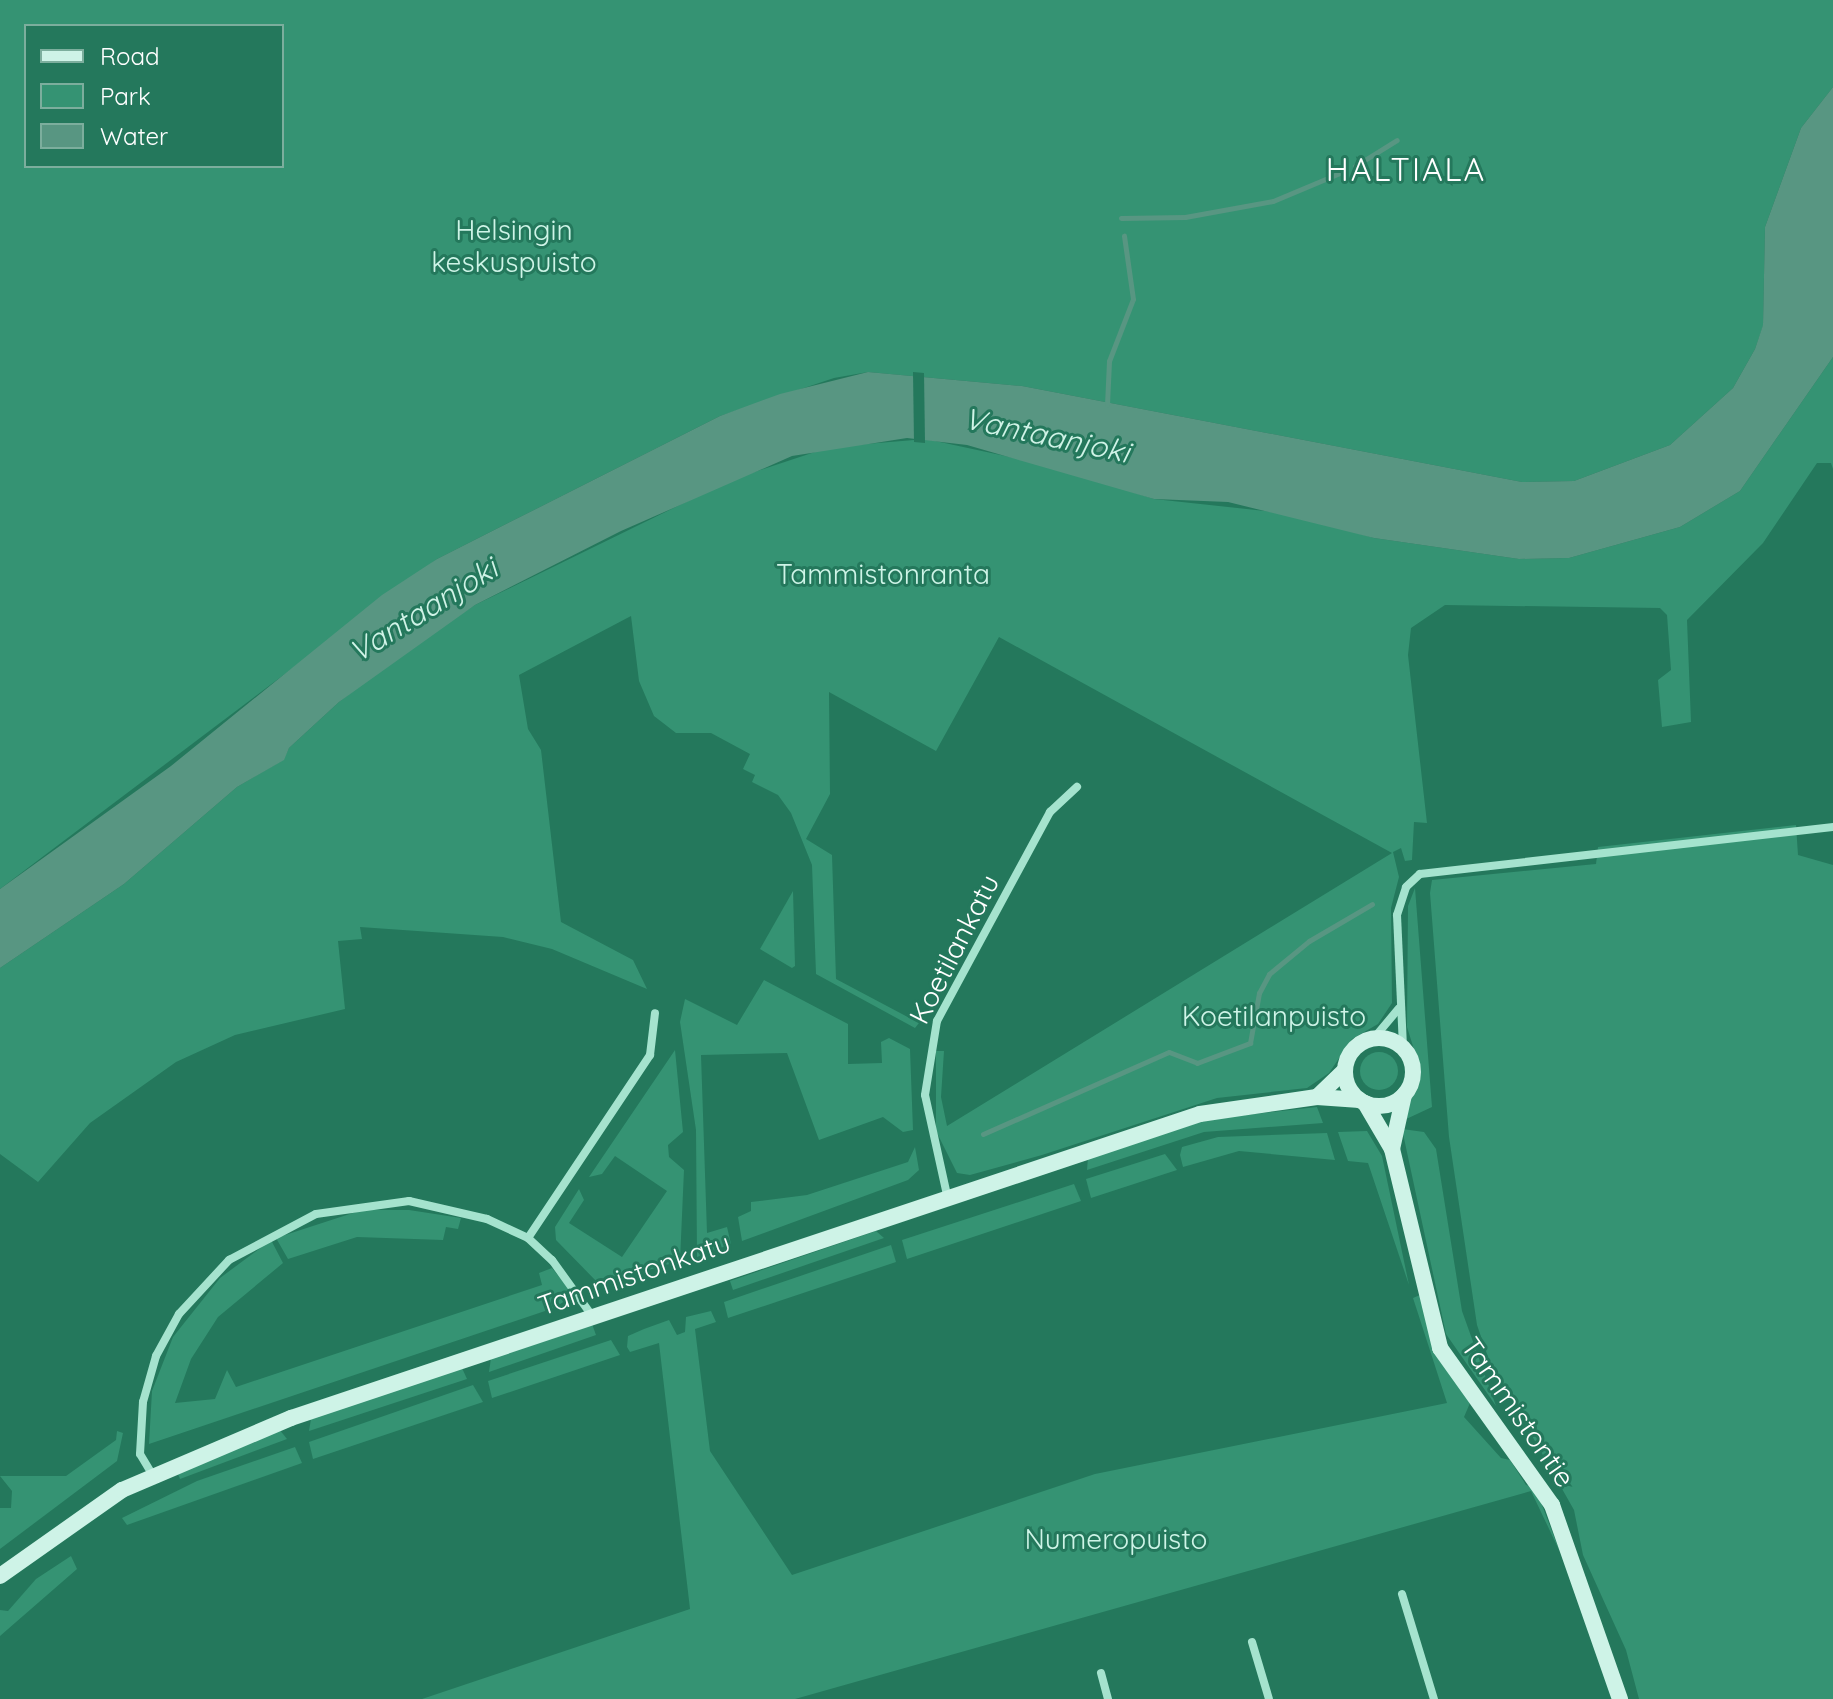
<!DOCTYPE html>
<style>
body{margin:0}
#map{position:relative;width:1833px;height:1699px;overflow:hidden;background:#24785c;font-family:Quicksand,sans-serif}
div>[style]{position:absolute}
[style*='--x']{left:calc(var(--x)*1px);top:calc(var(--y)*1px);width:calc(var(--w)*1px);rotate:calc(var(--a)*1deg)}
.green>*{inset:0;background:#359373}
.round{border-radius:50%}
.water>*{inset:0;background:#589682}
.pier>*{inset:0;background:#24785c}
.stream>*{height:5px;margin:-2.5px;padding:0 2.5px;transform-origin:2.5px;border-radius:2.5px;background:#589682}
.street>*{height:8px;margin:-4px;padding:0 4px;transform-origin:4px;border-radius:4px;background:#a5e3ce}
.secondary>*{height:16px;margin:-8px;padding:0 8px;transform-origin:8px;border-radius:8px;background:#cef3e7}
.secondary>.ring{margin:-8px;padding:0;box-sizing:content-box;background:none;border:16px solid #cef3e7;border-radius:50%}
span{translate:-50% -50%;white-space:nowrap;text-align:center;line-height:1.15;-webkit-text-stroke:6px #24785c;paint-order:stroke}
.park-label{font-size:28px;color:#cef4e7}
.street-label{font-size:28px;color:#fff}
.water-label{font-size:30px;color:#d0f3e7;font-style:italic}
.quarter-label{font-size:32px;color:#fff;letter-spacing:2px}
.legend{position:absolute;left:24px;top:24px;width:260px;height:144px;box-sizing:border-box;background:#24785c;border:2px solid #7cae9d;margin:0;padding:10px 14px;list-style:none;font-size:24px;color:#fff}
.legend li{display:flex;align-items:center;gap:16px;height:40px}
.legend b{width:40px;border:2px solid #7cae9d}
</style>
<div id="map">
<div class="green">
<i style="clip-path:polygon(evenodd,0 0,1833px 0,1833px 87px,1801px 128px,1765px 227px,1763px 326px,1755px 349px,1733px 388px,1670px 445px,1574px 481px,1522px 482px,1022px 386px,868px 372px,834px 378px,720px 416px,437px 559px,0 889px,0 0,26px 26px,282px 26px,282px 166px,26px 166px,26px 26px)"></i>
<i style="clip-path:polygon(1833px 357px,1833px 469px,1831px 463px,1817px 463px,1763px 543px,1687px 620px,1691px 722px,1662px 727px,1658px 680px,1671px 670px,1667px 615px,1660px 608px,1445px 605px,1411px 628px,1408px 655px,1427px 823px,1414px 822px,1412px 860px,1405px 861px,1401px 848px,1393px 852px,1399px 877px,1391px 908px,1392px 1003px,1378px 1024px,1352px 1039px,1329px 1073px,1307px 1088px,1217px 1098px,1042px 1155px,970px 1175px,957px 1173px,936px 1131px,936px 1051px,944px 1051px,941px 1097px,947px 1126px,1392px 853px,999px 637px,936px 751px,829px 692px,830px 794px,806px 839px,832px 855px,836px 979px,919px 1023px,915px 1028px,816px 974px,812px 865px,791px 813px,778px 795px,752px 782px,755px 775px,743px 769px,750px 754px,711px 733px,676px 733px,654px 716px,639px 681px,631px 616px,519px 675px,528px 729px,541px 750px,561px 922px,633px 960px,647px 989px,552px 949px,503px 937px,360px 927px,362px 939px,338px 941px,345px 1009px,235px 1035px,176px 1062px,90px 1123px,38px 1182px,0 1154px,0 968px,124px 884px,237px 787px,283px 760px,289px 748px,339px 702px,404px 651px,475px 605px,733px 479px,830px 447px,926px 439px,1051px 466px,1154px 499px,1293px 514px,1374px 538px,1519px 559px,1569px 558px,1680px 527px,1740px 491px)"></i>
<i style="clip-path:polygon(1796px 825px,1798px 855px,1833px 865px,1833px 1699px,1639px 1699px,1626px 1650px,1583px 1555px,1574px 1510px,1489px 1360px,1477px 1325px,1449px 1137px,1430px 893px,1432px 880px,1596px 864px,1598px 847px)"></i>
<i style="clip-path:polygon(1415px 888px,1432px 1107px,1402px 1121px,1421px 1072px,1407px 1027px,1408px 906px)"></i>
<i style="clip-path:polygon(793px 891px,795px 966px,792px 968px,760px 949px)"></i>
<i style="clip-path:polygon(764px 980px,848px 1024px,848px 1064px,882px 1063px,881px 1042px,889px 1038px,910px 1049px,913px 1130px,903px 1132px,883px 1117px,819px 1140px,787px 1053px,701px 1055px,707px 1233px,727px 1227px,731px 1244px,697px 1257px,696px 1130px,680px 1022px,685px 999px,737px 1025px)"></i>
<i style="clip-path:polygon(675px 1050px,683px 1132px,668px 1145px,669px 1157px,684px 1170px,680px 1261px,599px 1284px,556px 1240px,555px 1227px,579px 1189px,584px 1200px,569px 1223px,622px 1257px,667px 1191px,615px 1156px,602px 1174px,589px 1177px)"></i>
<i class="round" style="left:1360px;top:1052px;width:38px;height:38px"></i>
<i style="clip-path:polygon(1317px 1107px,1323px 1123px,1204px 1132px,1087px 1170px,1088px 1157px,1193px 1121px)"></i>
<i style="clip-path:polygon(1402px 1129px,1424px 1132px,1436px 1149px,1462px 1311px,1496px 1406px,1446px 1334px)"></i>
<i style="clip-path:polygon(1367px 1131px,1382px 1156px,1409px 1285px,1368px 1163px,1348px 1161px,1338px 1132px)"></i>
<i style="clip-path:polygon(1327px 1133px,1335px 1160px,1239px 1151px,1183px 1167px,1180px 1155px,1182px 1147px,1218px 1137px)"></i>
<i style="clip-path:polygon(915px 1147px,919px 1170px,908px 1180px,742px 1241px,738px 1217px,751px 1211px,751px 1202px,807px 1195px,908px 1162px)"></i>
<i style="clip-path:polygon(1165px 1154px,1177px 1170px,1091px 1198px,1086px 1179px)"></i>
<i style="clip-path:polygon(1074px 1184px,1081px 1201px,907px 1259px,902px 1240px)"></i>
<i style="clip-path:polygon(362px 1210px,409px 1210px,461px 1218px,458px 1229px,446px 1227px,443px 1240px,357px 1237px,288px 1259px,276px 1238px)"></i>
<i style="clip-path:polygon(876px 1231px,884px 1238px,733px 1290px,730px 1281px)"></i>
<i style="clip-path:polygon(271px 1240px,283px 1263px,218px 1317px,191px 1359px,175px 1403px,215px 1399px,227px 1370px,236px 1387px,542px 1285px,539px 1273px,552px 1268px,574px 1295px,554px 1308px,149px 1444px,152px 1391px,173px 1337px,220px 1278px)"></i>
<i style="clip-path:polygon(891px 1245px,896px 1262px,728px 1318px,724px 1302px)"></i>
<i style="clip-path:polygon(1420px 1295px,1470px 1403px,1464px 1417px,1501px 1458px,1510px 1460px,1526px 1485px,1535px 1487px,1560px 1552px,1531px 1491px,795px 1699px,422px 1699px,690px 1609px,659px 1343px,630px 1352px,627px 1347px,628px 1336px,644px 1329px,669px 1320px,677px 1335px,685px 1332px,686px 1317px,711px 1311px,716px 1322px,695px 1329px,710px 1451px,792px 1575px,1095px 1474px,1447px 1403px,1413px 1298px)"></i>
<i style="clip-path:polygon(592px 1324px,596px 1335px,489px 1372px,491px 1358px)"></i>
<i style="clip-path:polygon(611px 1340px,620px 1355px,492px 1398px,488px 1381px)"></i>
<i style="clip-path:polygon(462px 1368px,467px 1379px,309px 1431px,311px 1419px)"></i>
<i style="clip-path:polygon(473px 1385px,483px 1402px,313px 1459px,309px 1442px)"></i>
<i style="clip-path:polygon(279px 1429px,287px 1439px,180px 1479px,178px 1474px)"></i>
<i style="clip-path:polygon(117px 1431px,123px 1433px,117px 1461px,0 1549px,0 1508px,11px 1508px,12px 1491px,0 1476px,66px 1476px,116px 1440px)"></i>
<i style="clip-path:polygon(295px 1447px,302px 1463px,127px 1525px,122px 1518px,197px 1481px)"></i>
<i style="clip-path:polygon(71px 1556px,77px 1569px,0 1636px,0 1610px,8px 1611px,36px 1579px)"></i>
</div>
<div class="water">
<i style="clip-path:polygon(1833px 87px,1833px 357px,1740px 491px,1680px 527px,1569px 558px,1519px 559px,1374px 538px,1228px 502px,1154px 499px,967px 445px,907px 438px,792px 456px,621px 531px,475px 605px,339px 702px,289px 748px,284px 760px,237px 787px,124px 884px,0 968px,0 889px,171px 766px,382px 595px,437px 559px,720px 416px,780px 394px,868px 372px,1022px 386px,1522px 482px,1574px 481px,1670px 445px,1733px 388px,1755px 349px,1763px 325px,1765px 227px,1801px 128px)"></i>
</div>
<div class="pier">
<i style="clip-path:polygon(913px 372px,924px 373px,925px 443px,914px 442px)"></i>
</div>
<div class="stream">
<i style="--x:1355;--y:166;--w:49;--a:-31.8"></i>
<i style="--x:1121;--y:218;--w:64;--a:-0.9"></i>
<i style="--x:1185;--y:217;--w:89;--a:-10.3"></i>
<i style="--x:1273;--y:201;--w:75;--a:-22.8"></i>
<i style="--x:1107;--y:405;--w:44;--a:-87.4"></i>
<i style="--x:1109;--y:361;--w:66;--a:-68.8"></i>
<i style="--x:1133;--y:299;--w:64;--a:-98.1"></i>
<i style="--x:983;--y:1134;--w:203;--a:-23.8"></i>
<i style="--x:1169;--y:1052;--w:30;--a:21"></i>
<i style="--x:1197;--y:1063;--w:57;--a:-20.7"></i>
<i style="--x:1250;--y:1043;--w:51;--a:-79.8"></i>
<i style="--x:1259;--y:993;--w:21;--a:-62"></i>
<i style="--x:1269;--y:974;--w:52;--a:-39.5"></i>
<i style="--x:1309;--y:941;--w:73;--a:-30.4"></i>
</div>
<div class="street">
<i style="--x:1374;--y:1038;--w:39;--a:-50"></i>
<i style="--x:1403;--y:1047;--w:132;--a:-92.6"></i>
<i style="--x:1397;--y:915;--w:29;--a:-72"></i>
<i style="--x:1406;--y:887;--w:19;--a:-43"></i>
<i style="--x:1420;--y:874;--w:416;--a:-6.5"></i>
<i style="--x:947;--y:1195;--w:102;--a:-102.4"></i>
<i style="--x:925;--y:1095;--w:75;--a:-80.8"></i>
<i style="--x:937;--y:1021;--w:238;--a:-61.6"></i>
<i style="--x:1050;--y:812;--w:37;--a:-43"></i>
<i style="--x:528;--y:1238;--w:220;--a:-56.3"></i>
<i style="--x:650;--y:1055;--w:42;--a:-83.2"></i>
<i style="--x:152;--y:1474;--w:23;--a:-121"></i>
<i style="--x:140;--y:1454;--w:52;--a:-86.7"></i>
<i style="--x:143;--y:1402;--w:48;--a:-74.2"></i>
<i style="--x:156;--y:1356;--w:48;--a:-61.3"></i>
<i style="--x:179;--y:1314;--w:74;--a:-47.2"></i>
<i style="--x:229;--y:1260;--w:98;--a:-27.9"></i>
<i style="--x:316;--y:1214;--w:94;--a:-8"></i>
<i style="--x:409;--y:1201;--w:80;--a:13"></i>
<i style="--x:487;--y:1219;--w:45;--a:24.9"></i>
<i style="--x:528;--y:1238;--w:33;--a:43"></i>
<i style="--x:552;--y:1260;--w:70;--a:54.3"></i>
<i style="--x:1402;--y:1594;--w:110;--a:73.1"></i>
<i style="--x:1252;--y:1642;--w:59;--a:73.4"></i>
<i style="--x:1101;--y:1673;--w:27;--a:75"></i>
</div>
<div class="secondary">
<i class="ring" style="left:1345px;top:1038px;width:52px;height:52px"></i>
<i style="--x:1317;--y:1097;--w:39;--a:-44"></i>
<i style="--x:1365;--y:1103;--w:53;--a:59.6"></i>
<i style="--x:1392;--y:1149;--w:205;--a:76.4"></i>
<i style="--x:1440;--y:1348;--w:193;--a:54.5"></i>
<i style="--x:1552;--y:1505;--w:206;--a:70.7"></i>
<i style="--x:1392;--y:1149;--w:55;--a:-77.5"></i>
<i style="--x:0;--y:1576;--w:149;--a:-35.2"></i>
<i style="--x:122;--y:1490;--w:184;--a:-23.1"></i>
<i style="--x:291;--y:1418;--w:958;--a:-18.49"></i>
<i style="--x:1200;--y:1114;--w:118;--a:-8.3"></i>
<i style="--x:1317;--y:1097;--w:43;--a:4"></i>
</div>
<div class="park-label">
<span style="left:514px;top:246px">Helsingin<br>keskuspuisto</span>
<span style="left:883px;top:574px">Tammistonranta</span>
<span style="left:1274px;top:1016px">Koetilanpuisto</span>
<span style="left:1116px;top:1539px">Numeropuisto</span>
</div>
<div class="street-label">
<span style="left:954px;top:949px;rotate:-63deg">Koetilankatu</span>
<span style="left:634px;top:1274px;rotate:-19deg">Tammistonkatu</span>
<span style="left:1518px;top:1412px;rotate:55deg">Tammistontie</span>
</div>
<div class="water-label">
<span style="left:1047px;top:435px;rotate:12deg">Vantaanjoki</span>
<span style="left:423px;top:610px;rotate:-32deg">Vantaanjoki</span>
</div>
<div class="quarter-label">
<span style="left:1406px;top:169px">HALTIALA</span>
</div>
<ul class="legend">
<li><b style="height:10px;background:#cef3e7"></b>Road</li>
<li><b style="height:22px;background:#359373"></b>Park</li>
<li><b style="height:22px;background:#589682"></b>Water</li>
</ul>
</div>
